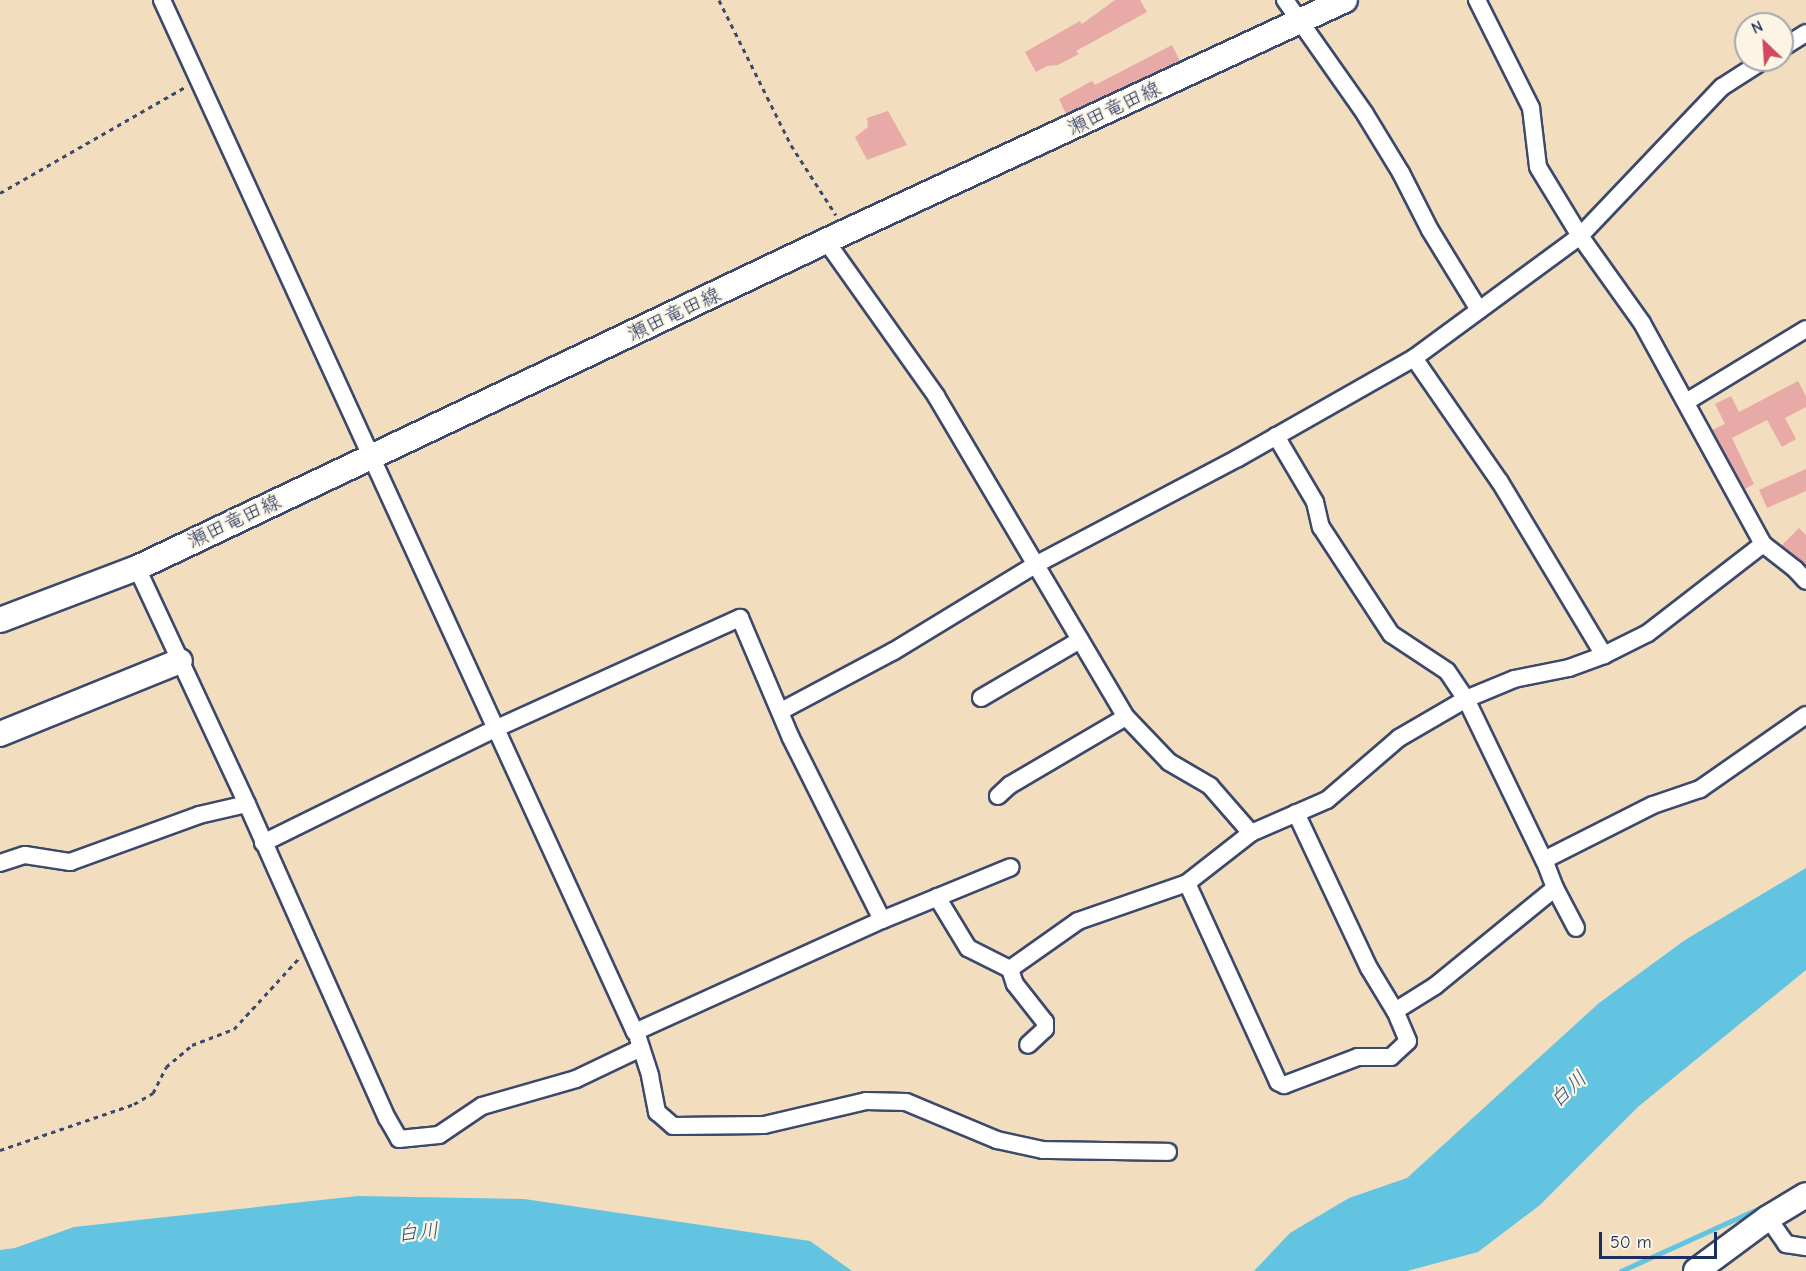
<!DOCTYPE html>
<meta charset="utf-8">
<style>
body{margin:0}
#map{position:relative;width:1806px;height:1271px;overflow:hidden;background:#f2ddbe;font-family:"Comic Neue","Klee One",sans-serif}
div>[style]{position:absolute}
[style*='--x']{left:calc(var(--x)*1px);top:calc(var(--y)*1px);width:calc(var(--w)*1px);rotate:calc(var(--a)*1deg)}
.water>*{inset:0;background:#62c4e0}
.stream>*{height:4.5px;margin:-2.25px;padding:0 2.25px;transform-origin:2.25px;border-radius:2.25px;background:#62c4e0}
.building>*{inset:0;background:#e8aaa7}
.path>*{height:3px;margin-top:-1.5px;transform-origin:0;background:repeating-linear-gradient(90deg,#3b496c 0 4.5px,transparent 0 9px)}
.roads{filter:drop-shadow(2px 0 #3b496c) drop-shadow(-2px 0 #3b496c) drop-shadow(0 2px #3b496c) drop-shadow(0 -2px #3b496c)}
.street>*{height:16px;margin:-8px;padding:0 8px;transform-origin:8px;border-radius:8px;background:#fff}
.secondary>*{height:24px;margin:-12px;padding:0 12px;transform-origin:12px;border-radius:12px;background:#fff}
span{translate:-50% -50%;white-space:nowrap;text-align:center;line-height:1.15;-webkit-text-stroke:4.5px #fcf5e5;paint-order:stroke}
.street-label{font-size:20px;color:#1b2f5e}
.water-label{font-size:21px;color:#2d547e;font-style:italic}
.north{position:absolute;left:1734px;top:12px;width:60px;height:60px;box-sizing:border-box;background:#fcf5e5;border:2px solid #a2a6af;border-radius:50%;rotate:335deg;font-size:16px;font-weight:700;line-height:24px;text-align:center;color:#1b2f5e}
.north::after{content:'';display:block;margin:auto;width:21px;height:27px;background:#d1495b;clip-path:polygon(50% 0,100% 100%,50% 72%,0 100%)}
.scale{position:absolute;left:1599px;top:1232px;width:118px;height:27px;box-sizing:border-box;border:3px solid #1b2f5e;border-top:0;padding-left:8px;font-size:18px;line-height:21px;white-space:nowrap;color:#1b2f5e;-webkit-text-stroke:4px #fcf5e5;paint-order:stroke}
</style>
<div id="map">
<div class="water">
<i style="clip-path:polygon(1806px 868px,1806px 970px,1639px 1106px,1540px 1205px,1478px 1252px,1407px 1271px,1254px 1271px,1290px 1233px,1349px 1198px,1407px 1178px,1599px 1003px,1685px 940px)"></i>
<i style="clip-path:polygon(358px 1196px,524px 1199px,810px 1241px,852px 1271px,0 1271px,0 1250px,15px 1248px,74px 1227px)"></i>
</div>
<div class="stream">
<i style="--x:1621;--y:1271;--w:162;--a:-24.4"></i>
</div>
<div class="building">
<i style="clip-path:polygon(1115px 0,1140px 0,1147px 12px,1076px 51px,1079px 54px,1058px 65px,1047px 66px,1036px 72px,1025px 52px,1080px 21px,1082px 24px)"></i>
<i style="clip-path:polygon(1172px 45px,1180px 61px,1066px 114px,1059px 99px,1092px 81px,1095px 85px)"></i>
<i style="clip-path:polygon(888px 111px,907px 145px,867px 160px,855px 137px,868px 127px,867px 118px)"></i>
<i style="clip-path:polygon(1798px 381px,1806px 396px,1806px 407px,1785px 418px,1796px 439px,1782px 447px,1767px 420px,1732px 438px,1754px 484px,1745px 489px,1712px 430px,1725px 424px,1715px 404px,1731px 396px,1739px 412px)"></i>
<i style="clip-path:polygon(1806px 469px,1806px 491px,1767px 508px,1759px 490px)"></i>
<i style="clip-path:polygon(1799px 528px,1806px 535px,1806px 565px,1782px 545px)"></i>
</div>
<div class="path">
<i style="--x:719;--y:0;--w:162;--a:63.6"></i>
<i style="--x:791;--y:145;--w:83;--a:57.3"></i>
<i style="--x:0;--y:193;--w:213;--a:-29.8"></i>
<i style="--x:0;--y:1150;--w:142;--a:-18.9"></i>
<i style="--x:134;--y:1104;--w:22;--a:-30"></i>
<i style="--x:153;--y:1093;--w:29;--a:-63"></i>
<i style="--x:166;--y:1067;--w:34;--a:-40"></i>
<i style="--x:192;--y:1045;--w:45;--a:-20.9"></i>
<i style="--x:234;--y:1029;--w:96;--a:-47.5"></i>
</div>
<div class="roads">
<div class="street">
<i style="--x:162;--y:0;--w:1135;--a:65.38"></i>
<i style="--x:635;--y:1032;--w:271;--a:-24.4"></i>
<i style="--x:882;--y:920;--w:139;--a:-22.3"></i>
<i style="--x:1285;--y:0;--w:139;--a:54.9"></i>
<i style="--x:1365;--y:114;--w:69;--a:58.6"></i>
<i style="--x:1401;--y:173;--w:64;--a:63"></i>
<i style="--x:1430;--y:230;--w:94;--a:58.5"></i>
<i style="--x:1477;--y:0;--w:121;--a:63.4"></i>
<i style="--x:1531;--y:108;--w:59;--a:83.2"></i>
<i style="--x:1538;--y:167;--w:81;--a:58.7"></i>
<i style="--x:1580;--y:236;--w:107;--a:54.5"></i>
<i style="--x:1642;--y:323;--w:252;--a:61.3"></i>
<i style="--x:1763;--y:544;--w:41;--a:38"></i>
<i style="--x:1795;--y:569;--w:16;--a:47"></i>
<i style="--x:1782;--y:48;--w:28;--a:-32"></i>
<i style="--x:826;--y:241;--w:190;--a:54.6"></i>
<i style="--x:936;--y:396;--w:373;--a:59.4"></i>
<i style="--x:1126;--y:717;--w:62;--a:46.3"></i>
<i style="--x:1169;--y:762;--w:48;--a:30.3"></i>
<i style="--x:1210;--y:786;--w:62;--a:48.9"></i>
<i style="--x:1414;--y:358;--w:151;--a:55.3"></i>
<i style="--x:1500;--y:482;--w:202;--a:59"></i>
<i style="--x:1686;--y:402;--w:140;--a:-31.3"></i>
<i style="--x:1276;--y:436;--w:77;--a:59.4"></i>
<i style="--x:1315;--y:502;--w:26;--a:77"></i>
<i style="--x:1321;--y:527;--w:128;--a:56.8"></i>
<i style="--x:1391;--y:634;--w:67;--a:33.5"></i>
<i style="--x:1447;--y:671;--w:34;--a:56"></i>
<i style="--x:1466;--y:699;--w:179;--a:64.2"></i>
<i style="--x:137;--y:568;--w:260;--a:65"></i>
<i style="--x:247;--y:804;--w:344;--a:66"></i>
<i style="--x:387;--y:1118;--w:24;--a:60"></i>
<i style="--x:399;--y:1139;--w:40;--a:-5.7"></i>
<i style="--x:439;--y:1135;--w:52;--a:-34"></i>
<i style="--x:482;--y:1106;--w:98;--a:-16"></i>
<i style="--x:576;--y:1079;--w:72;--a:-25.5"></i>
<i style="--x:981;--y:698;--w:115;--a:-30.4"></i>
<i style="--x:781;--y:711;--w:128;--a:-28"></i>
<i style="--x:894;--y:651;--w:165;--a:-31.4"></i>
<i style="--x:1035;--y:565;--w:229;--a:-27.8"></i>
<i style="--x:1238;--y:458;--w:202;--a:-29.6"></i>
<i style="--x:1414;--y:358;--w:206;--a:-36.3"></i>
<i style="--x:1580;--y:236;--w:206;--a:-46.4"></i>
<i style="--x:1722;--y:87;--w:50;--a:-32.7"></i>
<i style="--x:998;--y:796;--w:16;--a:-43"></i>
<i style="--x:1010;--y:785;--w:134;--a:-30.4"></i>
<i style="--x:1296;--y:813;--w:171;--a:64.8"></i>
<i style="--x:1369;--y:968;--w:50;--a:58.8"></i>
<i style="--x:1395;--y:1011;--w:47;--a:-32"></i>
<i style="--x:1435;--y:986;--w:155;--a:-39.2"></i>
<i style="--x:1555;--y:888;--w:30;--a:-111"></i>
<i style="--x:1544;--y:860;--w:122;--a:-26.8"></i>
<i style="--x:1653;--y:805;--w:50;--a:-18.8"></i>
<i style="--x:1700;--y:789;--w:129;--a:-34.9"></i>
<i style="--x:263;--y:843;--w:261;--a:-26.2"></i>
<i style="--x:497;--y:728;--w:267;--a:-24.4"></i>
<i style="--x:740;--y:618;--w:130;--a:67"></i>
<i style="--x:791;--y:738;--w:203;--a:63.4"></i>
<i style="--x:0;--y:863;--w:26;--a:-18"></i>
<i style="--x:25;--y:855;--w:46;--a:8.8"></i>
<i style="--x:70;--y:862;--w:137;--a:-20"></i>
<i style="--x:199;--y:815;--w:49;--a:-12.9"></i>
<i style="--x:1187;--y:883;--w:219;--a:65.4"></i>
<i style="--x:1278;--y:1082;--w:7;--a:27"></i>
<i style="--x:1284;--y:1085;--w:79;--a:-20.7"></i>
<i style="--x:1358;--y:1057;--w:33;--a:0"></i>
<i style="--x:1391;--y:1057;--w:23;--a:-43"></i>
<i style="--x:1408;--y:1041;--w:33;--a:-113"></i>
<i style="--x:1555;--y:888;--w:45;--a:62.3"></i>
<i style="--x:937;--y:897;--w:60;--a:58.7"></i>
<i style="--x:968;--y:948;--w:47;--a:26.6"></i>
<i style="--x:1010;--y:969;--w:83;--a:-35.2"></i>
<i style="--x:1078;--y:921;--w:115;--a:-19.2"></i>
<i style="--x:1187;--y:883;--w:81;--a:-38"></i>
<i style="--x:1251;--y:833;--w:83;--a:-23.5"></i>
<i style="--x:1327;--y:800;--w:95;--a:-40.7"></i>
<i style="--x:1399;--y:738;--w:78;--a:-30.2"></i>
<i style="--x:1466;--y:699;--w:52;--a:-22.6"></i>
<i style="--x:1514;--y:679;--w:56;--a:-11.3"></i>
<i style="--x:1569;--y:668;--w:37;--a:-20"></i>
<i style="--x:1604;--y:655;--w:49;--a:-26.6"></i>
<i style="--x:1648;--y:633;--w:145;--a:-37.7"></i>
<i style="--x:1010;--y:969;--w:16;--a:72"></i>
<i style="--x:1015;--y:984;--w:48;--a:51.7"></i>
<i style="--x:1045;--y:1022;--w:7;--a:90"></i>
<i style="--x:1045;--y:1029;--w:23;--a:137"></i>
<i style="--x:638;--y:1038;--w:40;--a:72"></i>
<i style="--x:650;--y:1076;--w:37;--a:79"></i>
<i style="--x:657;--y:1112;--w:21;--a:41"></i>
<i style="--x:673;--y:1126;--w:91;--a:-0.6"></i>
<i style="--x:764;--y:1125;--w:105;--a:-13.2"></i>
<i style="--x:866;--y:1101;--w:40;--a:1.4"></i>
<i style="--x:906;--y:1102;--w:99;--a:22.7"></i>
<i style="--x:997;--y:1140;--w:47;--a:12.3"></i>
<i style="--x:1043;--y:1150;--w:125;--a:0.9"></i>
<i style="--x:1768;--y:1218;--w:32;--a:55"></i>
<i style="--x:1786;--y:1244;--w:20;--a:9"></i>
</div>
<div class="secondary">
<i style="--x:0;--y:620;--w:147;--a:-20.8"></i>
<i style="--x:137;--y:568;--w:763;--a:-25.39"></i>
<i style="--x:826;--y:241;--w:572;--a:-24.91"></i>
<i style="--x:0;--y:734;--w:194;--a:-22.1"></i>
<i style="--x:1696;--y:1271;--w:89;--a:-36.4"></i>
<i style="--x:1768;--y:1218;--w:44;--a:-31.2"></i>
</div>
</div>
<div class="street-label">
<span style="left:1114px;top:108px;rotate:-25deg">瀬田竜田線</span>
<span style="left:674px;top:314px;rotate:-25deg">瀬田竜田線</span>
<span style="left:234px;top:521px;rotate:-25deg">瀬田竜田線</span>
</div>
<div class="water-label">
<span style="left:1568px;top:1089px;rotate:-43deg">白川</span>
<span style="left:418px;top:1232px;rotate:-6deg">白川</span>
</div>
<div class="north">N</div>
<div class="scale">50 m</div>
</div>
